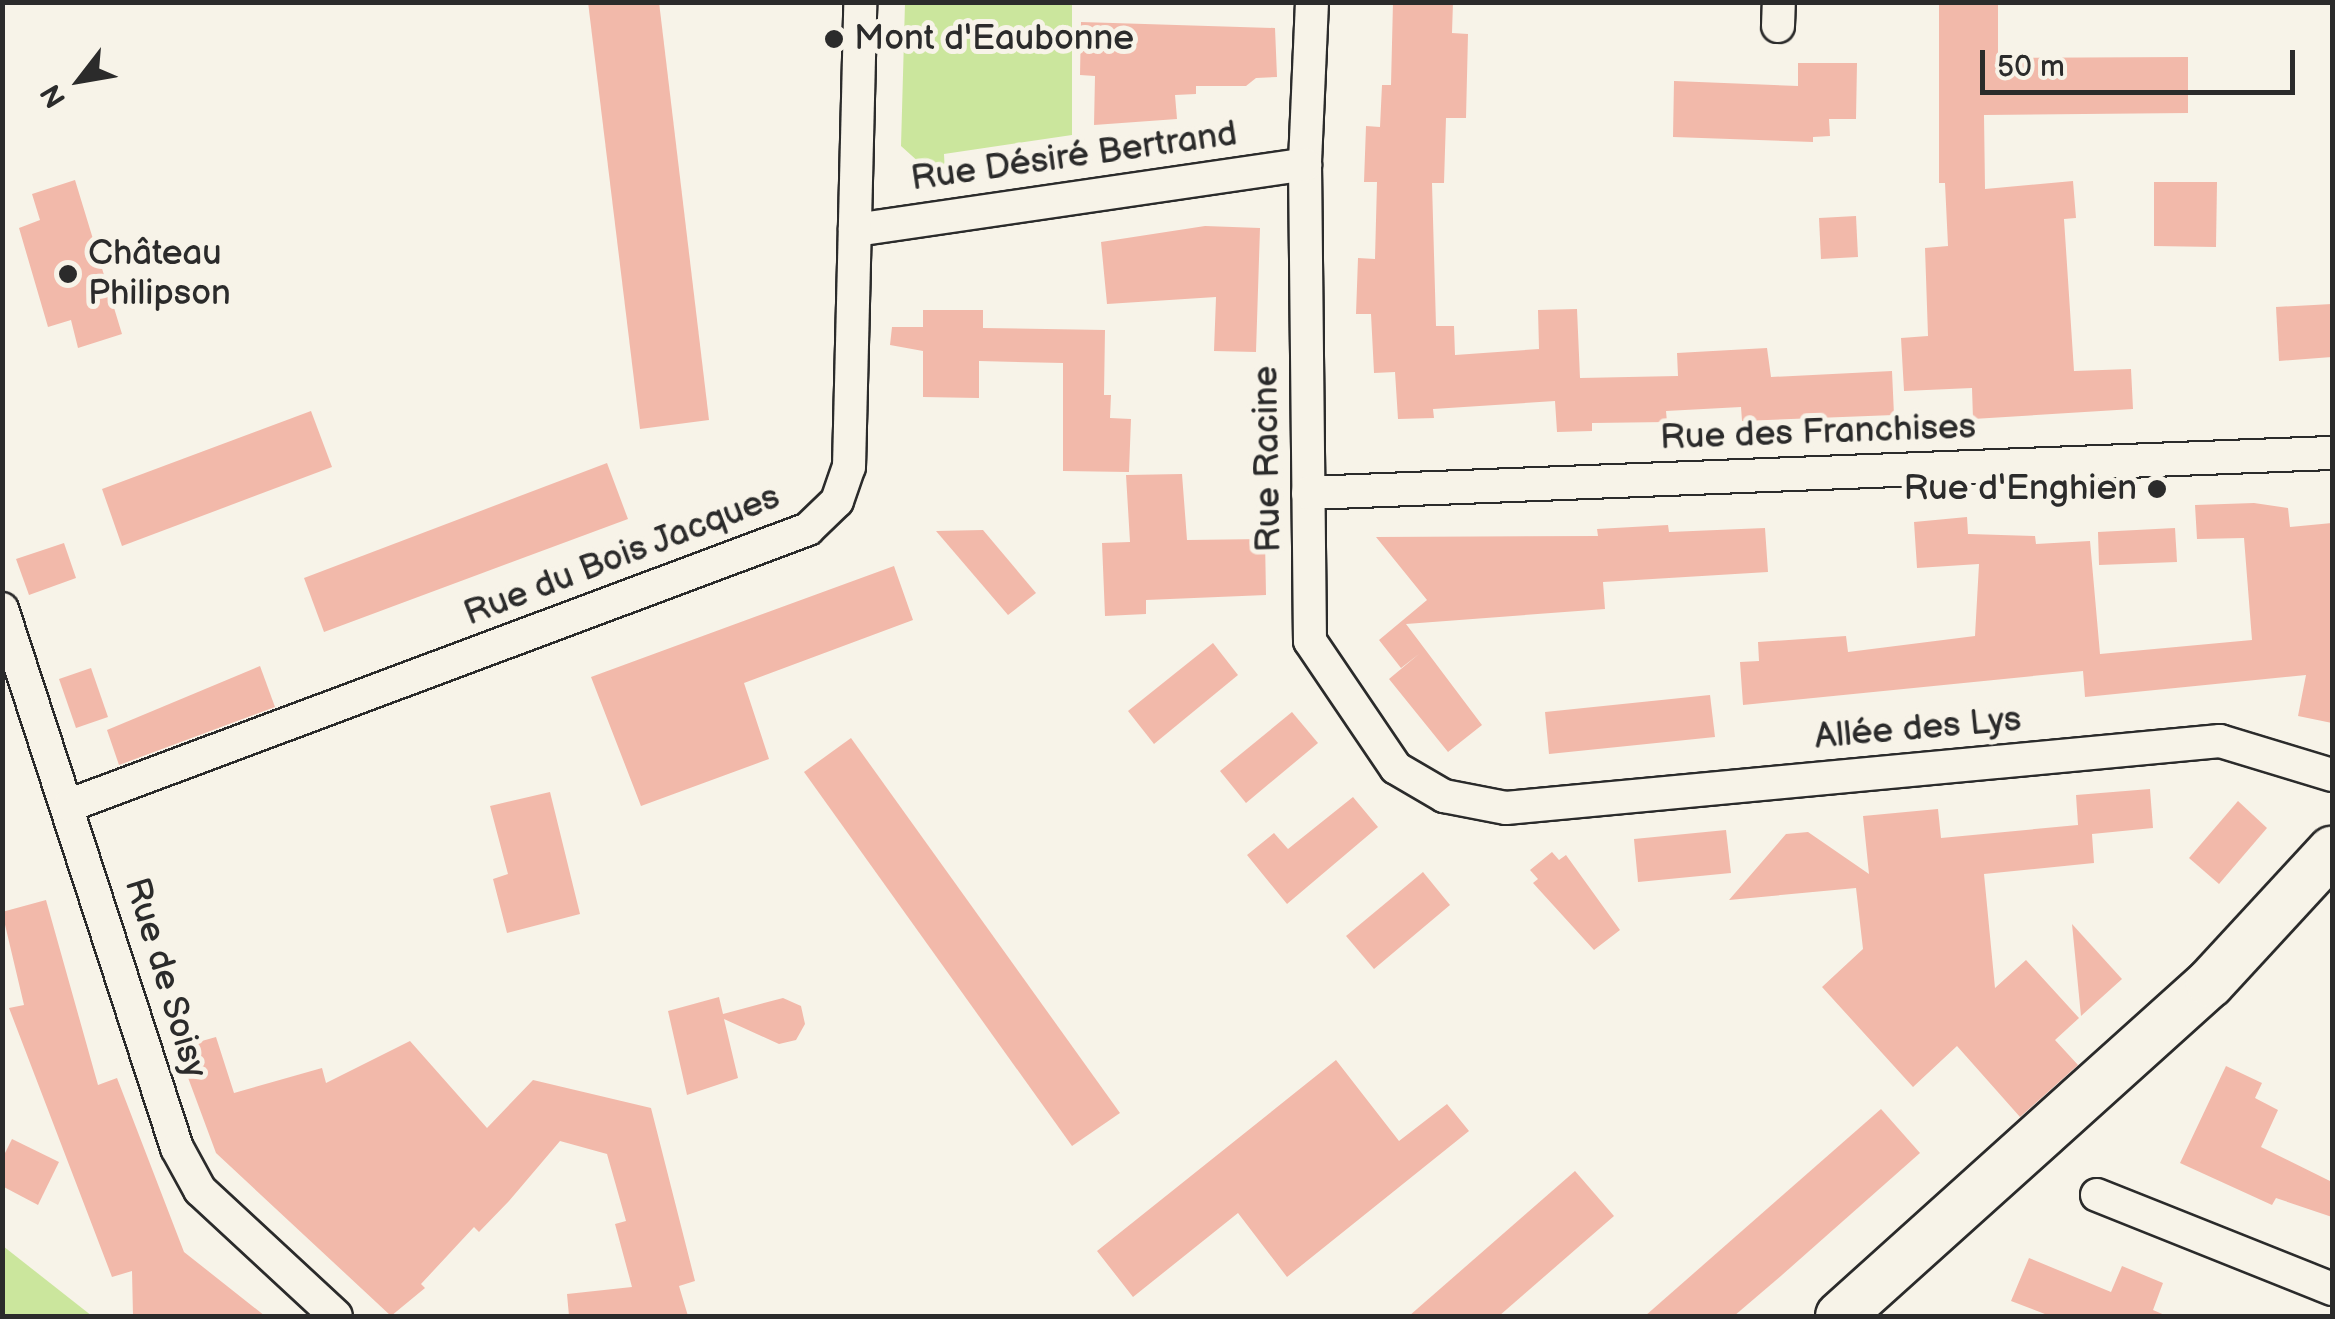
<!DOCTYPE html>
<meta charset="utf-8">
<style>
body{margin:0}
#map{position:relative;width:2335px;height:1319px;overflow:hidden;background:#f7f3e8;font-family:"Balsamiq Sans",sans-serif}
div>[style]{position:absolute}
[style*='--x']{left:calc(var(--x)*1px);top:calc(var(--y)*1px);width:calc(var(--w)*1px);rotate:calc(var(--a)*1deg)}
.green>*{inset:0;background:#cbe69d}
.building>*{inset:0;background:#f2b9aa}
.roads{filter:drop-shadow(2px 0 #2b2b2b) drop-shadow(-2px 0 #2b2b2b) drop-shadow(0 2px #2b2b2b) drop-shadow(0 -2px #2b2b2b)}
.street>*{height:32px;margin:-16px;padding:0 16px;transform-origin:16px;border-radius:16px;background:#f7f3e8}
.secondary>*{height:48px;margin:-24px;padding:0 24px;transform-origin:24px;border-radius:24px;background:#f7f3e8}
.dots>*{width:28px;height:28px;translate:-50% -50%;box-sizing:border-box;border:5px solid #f7f3e8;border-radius:50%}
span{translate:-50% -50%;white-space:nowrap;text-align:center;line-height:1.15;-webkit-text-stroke:10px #f7f3e8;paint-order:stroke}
.poi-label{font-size:35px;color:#2b2b2b}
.left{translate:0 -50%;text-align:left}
.right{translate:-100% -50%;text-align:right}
.street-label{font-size:35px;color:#2b2b2b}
.frame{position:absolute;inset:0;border:5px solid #2b2b2b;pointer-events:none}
.north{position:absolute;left:30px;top:30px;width:100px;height:100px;-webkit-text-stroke:8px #f7f3e8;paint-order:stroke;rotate:239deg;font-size:28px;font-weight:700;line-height:40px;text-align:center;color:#2b2b2b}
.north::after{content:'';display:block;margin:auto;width:35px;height:45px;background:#2b2b2b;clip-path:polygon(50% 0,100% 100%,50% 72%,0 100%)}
.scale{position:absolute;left:1980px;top:50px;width:315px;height:45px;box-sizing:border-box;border:5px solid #2b2b2b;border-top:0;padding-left:12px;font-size:30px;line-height:35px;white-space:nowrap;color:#2b2b2b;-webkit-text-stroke:8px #f7f3e8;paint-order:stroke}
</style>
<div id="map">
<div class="green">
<i style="clip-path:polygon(905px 3px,1072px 3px,1072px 135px,944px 154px,945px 175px,921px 164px,901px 146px)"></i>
<i style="clip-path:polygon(2px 1246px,3px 1246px,92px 1316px,3px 1316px)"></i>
</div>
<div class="building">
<i style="clip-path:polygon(588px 2px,659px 2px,709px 420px,640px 429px)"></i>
<i style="clip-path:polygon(1393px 2px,1453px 2px,1452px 33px,1468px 34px,1466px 118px,1446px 118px,1444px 183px,1432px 183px,1436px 326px,1454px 326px,1455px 355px,1539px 349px,1538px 310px,1577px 309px,1580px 378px,1678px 376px,1677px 353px,1767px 348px,1771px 377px,1892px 371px,1894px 415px,1742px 421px,1741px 407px,1666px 411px,1667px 422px,1592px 423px,1592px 431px,1557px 432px,1555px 401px,1433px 409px,1434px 418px,1398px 419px,1395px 372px,1374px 373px,1371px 314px,1356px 314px,1358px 258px,1375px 259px,1377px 182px,1364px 182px,1366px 126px,1380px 127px,1382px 85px,1391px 85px)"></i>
<i style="clip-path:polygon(1939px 2px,1998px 2px,1998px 58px,2188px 57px,2188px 113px,1984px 115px,1985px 189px,2073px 181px,2076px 218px,2064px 219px,2074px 371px,2131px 369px,2133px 409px,1973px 419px,1972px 388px,1904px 391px,1901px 338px,1928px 336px,1925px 248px,1948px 246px,1945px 183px,1939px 183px)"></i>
<i style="clip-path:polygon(1081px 22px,1275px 28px,1277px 77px,1256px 78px,1246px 86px,1196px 86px,1196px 94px,1175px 95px,1177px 119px,1094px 125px,1095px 76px,1080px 75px)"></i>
<i style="clip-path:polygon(1798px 63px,1857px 63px,1856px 119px,1829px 119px,1830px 136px,1813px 137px,1813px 142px,1673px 137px,1674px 81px,1798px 86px)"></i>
<i style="clip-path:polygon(75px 180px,122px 334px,78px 348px,71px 320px,48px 327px,19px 228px,40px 220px,32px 194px)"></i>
<i style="clip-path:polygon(2154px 182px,2217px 182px,2216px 247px,2154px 246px)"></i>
<i style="clip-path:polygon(1856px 216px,1858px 257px,1821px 259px,1819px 218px)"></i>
<i style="clip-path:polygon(1205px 226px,1260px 228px,1256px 352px,1214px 351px,1216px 297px,1107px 304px,1101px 242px)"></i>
<i style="clip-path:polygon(2332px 304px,2332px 357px,2279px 361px,2276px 307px)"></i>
<i style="clip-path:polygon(923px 310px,983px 310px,983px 328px,1105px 330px,1104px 395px,1111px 395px,1110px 418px,1131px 419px,1129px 472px,1063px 471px,1063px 363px,979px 361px,979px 398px,923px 397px,923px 351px,890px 345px,892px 327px,923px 327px)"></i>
<i style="clip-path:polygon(311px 411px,332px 467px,122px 546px,102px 489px)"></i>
<i style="clip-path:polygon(607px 463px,628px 519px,324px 632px,304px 578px)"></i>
<i style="clip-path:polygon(1182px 474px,1187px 540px,1265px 539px,1266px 595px,1146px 600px,1146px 614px,1105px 616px,1102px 543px,1130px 542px,1126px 475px)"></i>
<i style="clip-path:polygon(2254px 503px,2288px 508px,2290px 527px,2332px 523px,2332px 723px,2298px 716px,2306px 675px,2085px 697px,2083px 671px,1743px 705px,1740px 662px,1759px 661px,1758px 642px,1846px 636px,1848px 652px,1975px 636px,1979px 564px,1917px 568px,1914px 522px,1967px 517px,1968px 534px,2035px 536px,2036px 544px,2090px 541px,2100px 654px,2252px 640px,2244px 538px,2197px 539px,2195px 505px)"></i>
<i style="clip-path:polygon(1668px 525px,1669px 532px,1765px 528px,1768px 572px,1603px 582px,1605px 609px,1406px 624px,1482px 725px,1448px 752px,1389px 679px,1419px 654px,1401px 668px,1379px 640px,1427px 600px,1376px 537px,1598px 536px,1597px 529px)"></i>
<i style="clip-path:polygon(2175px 528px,2177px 562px,2099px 565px,2098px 532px)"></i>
<i style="clip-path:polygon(983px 530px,1036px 593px,1008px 615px,936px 531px)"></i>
<i style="clip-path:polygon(64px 543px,76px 578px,29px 595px,16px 559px)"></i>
<i style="clip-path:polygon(894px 566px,913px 620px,744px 683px,769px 759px,641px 806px,591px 677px)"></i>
<i style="clip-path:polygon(1213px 643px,1238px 675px,1154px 744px,1128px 711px)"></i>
<i style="clip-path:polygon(260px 666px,275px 707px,119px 765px,107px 730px)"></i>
<i style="clip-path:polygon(91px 668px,108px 717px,76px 728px,59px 679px)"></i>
<i style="clip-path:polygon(1710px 695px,1715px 737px,1549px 754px,1545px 712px)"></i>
<i style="clip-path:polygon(1292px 712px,1318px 743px,1246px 803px,1220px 771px)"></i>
<i style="clip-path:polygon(851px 738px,1120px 1113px,1072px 1146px,804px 772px)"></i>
<i style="clip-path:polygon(2150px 789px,2153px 828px,2092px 834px,2094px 863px,1984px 874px,1995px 988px,2026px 960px,2079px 1018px,2055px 1040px,2078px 1065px,2020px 1117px,1957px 1046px,1913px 1087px,1822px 987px,1863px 949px,1856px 888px,1729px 900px,1786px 834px,1808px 832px,1869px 874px,1863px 816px,1938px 809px,1941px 838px,2078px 825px,2076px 795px)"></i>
<i style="clip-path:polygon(550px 792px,580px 914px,507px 933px,493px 879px,508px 874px,490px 806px)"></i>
<i style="clip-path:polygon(1353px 797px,1378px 827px,1287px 904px,1247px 855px,1274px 833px,1288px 849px)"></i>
<i style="clip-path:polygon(2238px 801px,2267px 828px,2219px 884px,2189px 858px)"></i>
<i style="clip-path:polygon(1726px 830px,1731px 873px,1638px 882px,1634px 839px)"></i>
<i style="clip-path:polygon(1552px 852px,1559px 860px,1566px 855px,1620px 930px,1594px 950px,1533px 883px,1538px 879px,1530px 870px)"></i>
<i style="clip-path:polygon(1423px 872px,1450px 905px,1374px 969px,1346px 936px)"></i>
<i style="clip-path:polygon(46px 900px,98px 1085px,117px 1078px,184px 1252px,265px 1316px,133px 1316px,132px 1271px,112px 1277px,9px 1008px,24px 1005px,2px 912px)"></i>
<i style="clip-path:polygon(2072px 924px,2122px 979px,2081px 1016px)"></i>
<i style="clip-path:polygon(719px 997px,723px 1014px,783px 998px,801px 1006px,805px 1024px,796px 1040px,779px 1044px,724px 1019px,738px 1078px,687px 1095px,668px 1011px)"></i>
<i style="clip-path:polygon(216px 1037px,234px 1093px,322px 1068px,326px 1083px,410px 1041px,487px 1128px,533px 1080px,651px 1108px,695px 1281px,679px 1286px,688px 1316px,569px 1316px,567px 1294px,632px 1287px,615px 1224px,626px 1221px,607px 1154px,560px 1141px,509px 1201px,479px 1232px,474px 1227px,421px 1284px,425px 1288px,391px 1316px,216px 1153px,177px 1048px)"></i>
<i style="clip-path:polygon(1336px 1060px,1399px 1141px,1447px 1104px,1469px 1131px,1287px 1277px,1238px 1213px,1133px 1297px,1097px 1251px)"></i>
<i style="clip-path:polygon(2226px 1066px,2262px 1083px,2255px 1098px,2278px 1110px,2261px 1147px,2332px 1182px,2332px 1217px,2276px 1198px,2272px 1205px,2180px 1163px)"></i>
<i style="clip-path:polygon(1881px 1109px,1920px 1153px,1782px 1275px,1734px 1316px,1645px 1316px)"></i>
<i style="clip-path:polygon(12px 1139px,59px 1162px,38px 1205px,2px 1186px,2px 1159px)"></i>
<i style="clip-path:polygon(1575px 1171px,1614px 1216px,1499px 1316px,1409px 1316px)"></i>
<i style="clip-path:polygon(2029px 1258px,2111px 1292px,2122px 1266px,2163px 1283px,2153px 1310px,2167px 1316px,2050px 1316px,2011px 1301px)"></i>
</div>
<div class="roads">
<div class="street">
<i style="--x:1312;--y:2;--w:162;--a:92.5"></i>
<i style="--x:1305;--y:164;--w:477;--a:89.4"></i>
<i style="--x:1310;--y:641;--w:153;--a:55.9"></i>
<i style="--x:1396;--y:768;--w:56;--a:30.3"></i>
<i style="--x:1444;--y:796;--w:63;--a:11"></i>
<i style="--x:1506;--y:808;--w:717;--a:-5.36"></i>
<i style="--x:2220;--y:741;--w:117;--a:16.9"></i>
<i style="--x:1778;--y:26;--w:24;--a:-88"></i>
<i style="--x:855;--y:230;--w:455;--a:-8.3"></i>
<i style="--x:1308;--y:493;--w:1025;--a:-2.24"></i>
<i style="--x:2;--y:609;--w:567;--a:72.01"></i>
<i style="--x:177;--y:1148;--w:48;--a:61.3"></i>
<i style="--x:200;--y:1190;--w:185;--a:42.8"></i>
<i style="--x:70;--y:805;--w:788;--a:-20.5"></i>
<i style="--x:808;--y:529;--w:40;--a:-44"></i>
<i style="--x:837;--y:501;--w:36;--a:-71"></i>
<i style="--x:849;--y:467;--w:465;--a:-88.6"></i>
<i style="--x:2097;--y:1195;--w:253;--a:21.8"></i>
</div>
<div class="secondary">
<i style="--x:1840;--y:1316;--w:498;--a:-42"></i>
<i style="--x:2210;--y:983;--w:180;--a:-47.3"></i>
</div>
</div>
<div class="dots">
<i style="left:834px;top:39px;background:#2b2b2b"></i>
<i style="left:68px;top:274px;background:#2b2b2b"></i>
<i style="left:2157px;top:489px;background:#2b2b2b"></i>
</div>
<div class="poi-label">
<span class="left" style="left:854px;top:39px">Mont d'Eaubonne</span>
<span class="left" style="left:88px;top:274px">Château<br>Philipson</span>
<span class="right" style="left:2137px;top:489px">Rue d'Enghien</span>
</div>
<div class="street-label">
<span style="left:1074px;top:157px;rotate:-8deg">Rue Désiré Bertrand</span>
<span style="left:1818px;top:433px;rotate:-2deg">Rue des Franchises</span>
<span style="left:1268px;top:459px;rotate:-91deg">Rue Racine</span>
<span style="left:622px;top:556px;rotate:-21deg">Rue du Bois Jacques</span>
<span style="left:1918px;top:729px;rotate:-5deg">Allée des Lys</span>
<span style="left:165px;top:978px;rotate:73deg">Rue de Soisy</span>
</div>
<div class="frame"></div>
<div class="north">N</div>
<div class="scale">50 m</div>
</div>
